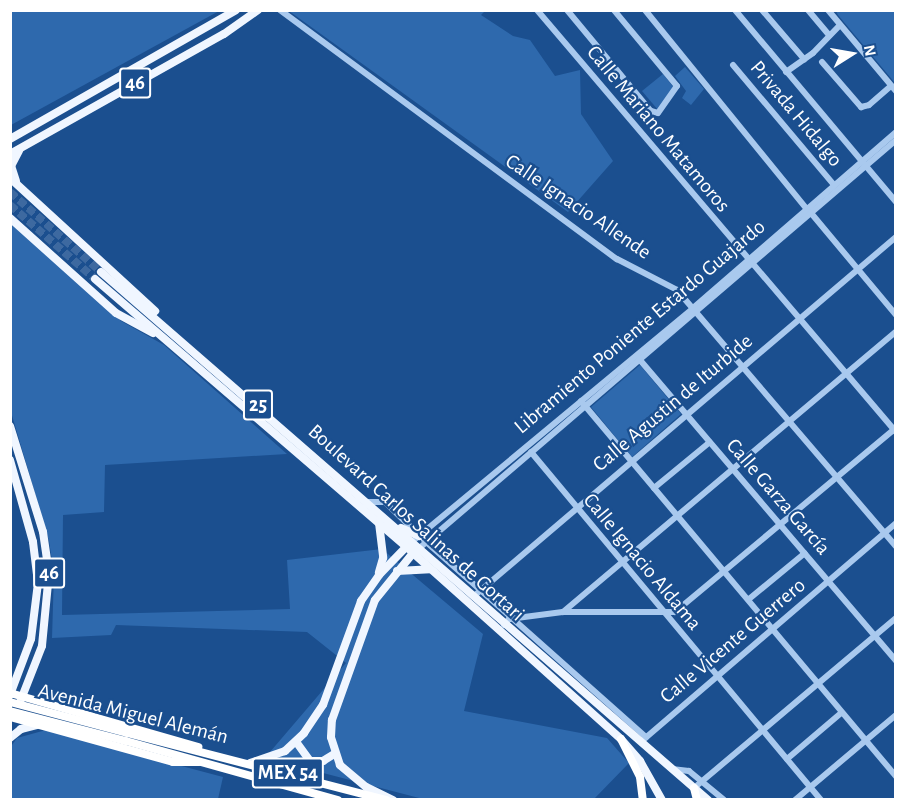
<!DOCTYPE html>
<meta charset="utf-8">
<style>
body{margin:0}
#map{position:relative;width:906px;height:810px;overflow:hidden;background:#1b4f8f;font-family:"Alegreya Sans",sans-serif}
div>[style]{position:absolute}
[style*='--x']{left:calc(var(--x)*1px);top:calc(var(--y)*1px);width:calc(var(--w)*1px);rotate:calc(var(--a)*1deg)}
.green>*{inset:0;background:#2e69ad}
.major-tunnel>*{height:8px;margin-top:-4px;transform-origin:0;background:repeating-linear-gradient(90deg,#3d69a0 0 8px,transparent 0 12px)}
.minor>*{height:6px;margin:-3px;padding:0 3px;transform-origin:3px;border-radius:3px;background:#a9c9ee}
.major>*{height:8px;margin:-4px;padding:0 4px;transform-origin:4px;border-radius:4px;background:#f0f6ff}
.highway>*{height:8px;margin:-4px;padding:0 4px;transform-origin:4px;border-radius:4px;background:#fff}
.highway-bridge>*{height:8px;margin:-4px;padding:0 4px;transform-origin:4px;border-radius:4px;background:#fff}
span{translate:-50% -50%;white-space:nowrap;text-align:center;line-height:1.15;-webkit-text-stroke:4.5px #1b4f8f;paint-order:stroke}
.shield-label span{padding:2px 4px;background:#1b4f8f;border:2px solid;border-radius:4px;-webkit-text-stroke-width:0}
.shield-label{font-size:20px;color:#fff;font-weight:700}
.street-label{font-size:21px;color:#fff}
.frame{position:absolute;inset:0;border:12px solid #fff;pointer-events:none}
.north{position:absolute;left:822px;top:24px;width:60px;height:60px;-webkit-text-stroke:4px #1b4f8f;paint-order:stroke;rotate:79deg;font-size:16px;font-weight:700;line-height:24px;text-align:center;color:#fff}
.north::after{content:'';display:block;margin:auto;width:21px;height:27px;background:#fff;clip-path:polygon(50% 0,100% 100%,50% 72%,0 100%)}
</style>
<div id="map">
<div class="green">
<i style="clip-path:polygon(11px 10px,219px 10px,219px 11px,11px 125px)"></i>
<i style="clip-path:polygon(289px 11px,485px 11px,481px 15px,513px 36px,530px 40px,555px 76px,580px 70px,581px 114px,613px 161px,568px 212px)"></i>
<i style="clip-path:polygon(836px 11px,895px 11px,895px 83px,838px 15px)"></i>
<i style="clip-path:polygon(685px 67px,704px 89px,691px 105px,682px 98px,686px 91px,675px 76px)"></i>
<i style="clip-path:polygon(663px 74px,675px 89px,658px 110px,642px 91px)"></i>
<i style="clip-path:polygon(10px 223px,121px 321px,164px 345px,287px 454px,105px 465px,104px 512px,63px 515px,62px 615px,290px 609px,287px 560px,382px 549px,483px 634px,464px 711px,607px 738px,629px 763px,594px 799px,423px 799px,277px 761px,270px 752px,346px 663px,307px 632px,116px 625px,111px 635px,52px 638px,54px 573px,49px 541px,11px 412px)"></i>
<i style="clip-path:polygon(640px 365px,681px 414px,632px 457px,591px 407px)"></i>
<i style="clip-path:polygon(46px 730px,223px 777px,218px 799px,11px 800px,12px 745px,17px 738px)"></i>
</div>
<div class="major-tunnel">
<i style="--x:10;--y:192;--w:121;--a:41.3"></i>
<i style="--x:10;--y:205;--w:113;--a:41"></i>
</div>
<div class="minor">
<i style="--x:280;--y:10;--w:419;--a:36.5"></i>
<i style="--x:617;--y:259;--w:68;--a:27.3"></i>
<i style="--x:677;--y:290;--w:337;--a:49.5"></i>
<i style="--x:537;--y:10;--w:554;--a:49.61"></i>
<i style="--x:567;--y:10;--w:131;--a:50.3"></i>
<i style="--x:651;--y:111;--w:7;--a:16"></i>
<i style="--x:658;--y:113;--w:33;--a:-55"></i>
<i style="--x:677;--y:86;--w:99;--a:-129.7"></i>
<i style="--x:645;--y:10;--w:255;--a:50.9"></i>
<i style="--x:735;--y:10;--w:251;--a:50"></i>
<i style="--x:762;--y:10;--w:65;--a:49.4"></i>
<i style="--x:808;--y:10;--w:33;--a:50"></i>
<i style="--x:828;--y:10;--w:106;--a:50"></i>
<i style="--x:822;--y:62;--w:60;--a:49.1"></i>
<i style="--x:861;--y:107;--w:8;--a:-14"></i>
<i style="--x:869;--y:105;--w:29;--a:-41"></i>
<i style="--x:733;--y:65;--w:157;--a:49.9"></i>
<i style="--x:786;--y:72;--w:33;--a:-35"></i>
<i style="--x:813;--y:53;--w:37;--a:-46"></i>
<i style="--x:811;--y:213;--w:133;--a:50.2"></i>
<i style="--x:640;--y:360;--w:395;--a:49.6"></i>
<i style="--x:581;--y:401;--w:491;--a:50"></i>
<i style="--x:531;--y:452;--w:453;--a:50.2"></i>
<i style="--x:654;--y:488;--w:72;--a:-39.4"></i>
<i style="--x:367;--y:502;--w:18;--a:0"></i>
<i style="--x:385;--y:502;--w:45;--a:44.1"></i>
<i style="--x:424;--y:540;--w:297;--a:41.6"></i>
<i style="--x:408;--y:545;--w:371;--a:-39.7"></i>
<i style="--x:693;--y:308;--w:269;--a:-40.9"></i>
<i style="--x:416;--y:551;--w:632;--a:-40.57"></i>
<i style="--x:474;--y:596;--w:554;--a:-40.39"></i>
<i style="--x:749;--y:599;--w:72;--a:-39.4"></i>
<i style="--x:563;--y:612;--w:435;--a:-40.1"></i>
<i style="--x:504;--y:625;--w:8;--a:-50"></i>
<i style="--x:509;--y:619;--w:54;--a:-7.4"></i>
<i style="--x:563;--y:612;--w:112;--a:0"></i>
<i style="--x:675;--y:612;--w:286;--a:-39.8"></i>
<i style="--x:643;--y:740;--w:333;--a:-40.6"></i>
<i style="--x:787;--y:759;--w:71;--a:-40.4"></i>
<i style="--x:672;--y:769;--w:17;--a:7"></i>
<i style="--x:689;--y:771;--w:45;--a:39.6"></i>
<i style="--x:694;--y:788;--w:264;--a:-40.1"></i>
<i style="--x:795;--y:800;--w:132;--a:-40.1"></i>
</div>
<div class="major">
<i style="--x:10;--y:139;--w:260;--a:-29.7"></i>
<i style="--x:10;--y:154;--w:245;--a:-29.3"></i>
<i style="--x:224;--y:34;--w:42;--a:-35.2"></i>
<i style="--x:10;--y:178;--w:197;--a:42.5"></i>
<i style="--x:16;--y:181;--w:16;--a:-108"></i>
<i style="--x:11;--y:166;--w:17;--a:-62"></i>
<i style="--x:10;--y:218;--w:142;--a:41.9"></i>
<i style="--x:116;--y:313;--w:42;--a:28.4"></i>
<i style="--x:101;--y:272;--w:805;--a:41.02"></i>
<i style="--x:95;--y:279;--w:420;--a:40.7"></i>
<i style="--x:413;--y:553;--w:279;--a:41.8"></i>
<i style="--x:621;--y:739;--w:29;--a:49"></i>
<i style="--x:640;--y:761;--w:45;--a:60.6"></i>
<i style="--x:10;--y:426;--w:111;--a:72.7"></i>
<i style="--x:43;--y:532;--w:41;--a:81.7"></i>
<i style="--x:49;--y:573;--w:73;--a:95.5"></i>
<i style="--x:42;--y:646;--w:60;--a:111.4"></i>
<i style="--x:10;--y:460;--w:85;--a:74.3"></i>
<i style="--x:33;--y:542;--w:41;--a:83"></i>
<i style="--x:38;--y:583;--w:56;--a:97.1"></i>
<i style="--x:31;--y:639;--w:60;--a:110.6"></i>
<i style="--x:379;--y:523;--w:35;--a:83"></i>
<i style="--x:383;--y:558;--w:15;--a:106"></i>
<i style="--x:401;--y:528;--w:20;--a:24"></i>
<i style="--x:397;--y:571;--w:33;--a:-3"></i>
<i style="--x:10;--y:738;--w:14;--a:-39"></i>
<i style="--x:21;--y:729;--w:16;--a:-14"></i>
<i style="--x:297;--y:743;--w:22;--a:54"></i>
<i style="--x:310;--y:761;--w:13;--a:0"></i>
<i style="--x:323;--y:761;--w:13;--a:-32"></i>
<i style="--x:250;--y:763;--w:37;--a:-19"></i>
<i style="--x:285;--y:751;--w:26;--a:-43"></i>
<i style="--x:304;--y:733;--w:34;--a:-56"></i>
<i style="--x:323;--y:705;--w:111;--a:-69.9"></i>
<i style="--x:361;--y:601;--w:32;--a:-55"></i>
<i style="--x:379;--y:575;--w:39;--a:-46"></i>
<i style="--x:393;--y:800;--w:30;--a:-154"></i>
<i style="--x:366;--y:787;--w:34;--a:-140"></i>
<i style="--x:340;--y:765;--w:29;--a:-108"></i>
<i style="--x:331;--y:737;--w:17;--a:-87"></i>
<i style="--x:332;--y:720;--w:127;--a:-70.3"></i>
<i style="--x:375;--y:600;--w:60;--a:-51"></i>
</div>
<div class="highway">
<i style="--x:10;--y:693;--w:196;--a:16"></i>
<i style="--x:10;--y:717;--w:169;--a:15.4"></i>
<i style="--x:173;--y:762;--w:26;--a:0"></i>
<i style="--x:127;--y:733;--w:268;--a:14.5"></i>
<i style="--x:621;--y:739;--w:42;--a:63.4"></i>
<i style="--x:640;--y:777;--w:23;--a:83"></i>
<i style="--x:126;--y:741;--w:220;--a:15.6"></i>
<i style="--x:694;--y:788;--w:12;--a:76"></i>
</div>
<div class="highway-bridge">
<i style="--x:10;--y:702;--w:121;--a:14.8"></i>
<i style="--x:10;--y:711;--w:120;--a:14.5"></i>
</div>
<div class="shield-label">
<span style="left:135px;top:83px">46</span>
<span style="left:258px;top:405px">25</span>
<span style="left:49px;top:573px">46</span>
<span style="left:288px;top:773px">MEX 54</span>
</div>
<div class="street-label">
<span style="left:796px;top:114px;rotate:50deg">Privada Hidalgo</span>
<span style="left:658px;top:129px;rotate:50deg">Calle Mariano Matamoros</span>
<span style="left:578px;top:207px;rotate:34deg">Calle Ignacio Allende</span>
<span style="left:640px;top:327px;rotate:-40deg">Libramiento Poniente Estardo Guajardo</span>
<span style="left:673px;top:403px;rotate:-40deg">Calle Agustin de Iturbide</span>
<span style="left:778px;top:497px;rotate:49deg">Calle Garza García</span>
<span style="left:416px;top:523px;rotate:42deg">Boulevard Carlos Salinas de Gortari</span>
<span style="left:642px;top:562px;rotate:50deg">Calle Ignacio Aldama</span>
<span style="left:733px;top:641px;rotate:-40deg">Calle Vicente Guerrero</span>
<span style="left:133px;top:714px;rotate:14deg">Avenida Miguel Alemán</span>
</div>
<div class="frame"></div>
<div class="north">N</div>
</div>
